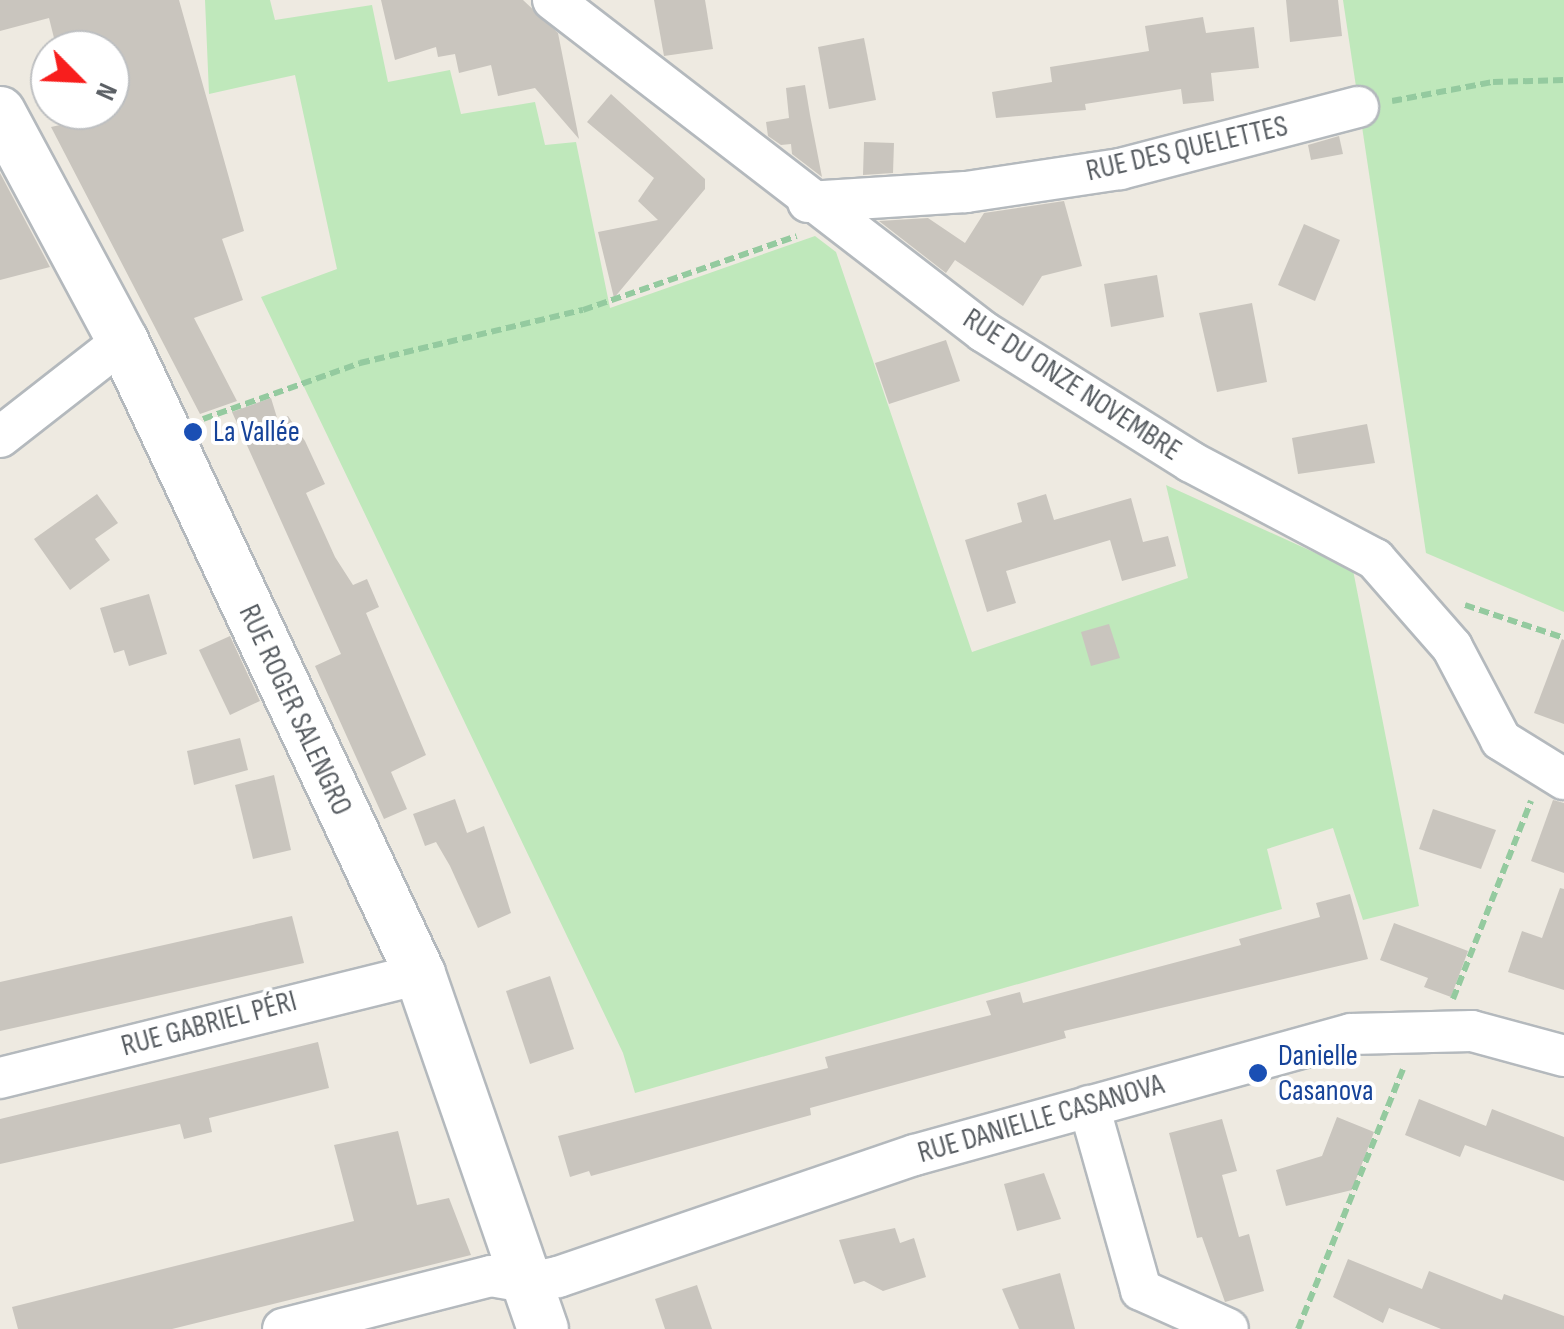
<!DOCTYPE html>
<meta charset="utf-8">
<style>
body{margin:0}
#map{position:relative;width:1564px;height:1329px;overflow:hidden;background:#eeeae1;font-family:"Sofia Sans Condensed",sans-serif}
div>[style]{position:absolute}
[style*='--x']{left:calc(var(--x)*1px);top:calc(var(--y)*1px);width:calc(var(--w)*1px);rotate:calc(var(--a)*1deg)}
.green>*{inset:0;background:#bfe8bb}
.building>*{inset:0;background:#c9c5be}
.path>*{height:6px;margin-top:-3px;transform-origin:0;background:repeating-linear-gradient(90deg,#94ca9f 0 10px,transparent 0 15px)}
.roads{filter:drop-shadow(2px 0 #b4b9bd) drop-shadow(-2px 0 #b4b9bd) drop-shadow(0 2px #b4b9bd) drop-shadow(0 -2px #b4b9bd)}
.minor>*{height:40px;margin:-20px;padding:0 20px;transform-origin:20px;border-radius:20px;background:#fff}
.tertiary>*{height:50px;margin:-25px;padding:0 25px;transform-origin:25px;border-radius:25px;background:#fff}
.dots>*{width:28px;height:28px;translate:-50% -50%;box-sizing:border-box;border:5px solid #fff;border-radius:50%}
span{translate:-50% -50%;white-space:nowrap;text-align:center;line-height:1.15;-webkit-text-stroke:8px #fff;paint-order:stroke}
.street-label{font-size:30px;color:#5a5f64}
.transit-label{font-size:30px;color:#164399}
.left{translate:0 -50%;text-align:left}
.north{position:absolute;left:30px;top:30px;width:100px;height:100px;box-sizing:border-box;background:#fff;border:2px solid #bdbfc1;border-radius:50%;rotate:114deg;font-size:28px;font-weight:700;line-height:40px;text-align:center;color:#5a5f64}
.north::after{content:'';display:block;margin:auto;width:35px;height:45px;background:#f81e1d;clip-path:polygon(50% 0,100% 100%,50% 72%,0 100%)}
</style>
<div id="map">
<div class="green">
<i style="clip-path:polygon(205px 0,270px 0,275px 20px,372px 5px,388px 82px,450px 70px,461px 114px,535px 102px,545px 145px,576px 142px,610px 308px,815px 236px,836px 252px,972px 652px,1188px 578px,1166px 485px,1353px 570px,1419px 906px,1363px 920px,1333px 828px,1267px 849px,1282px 909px,635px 1093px,623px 1053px,261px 297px,337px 269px,295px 75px,209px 94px)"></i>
<i style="clip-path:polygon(1343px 0,1564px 0,1564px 612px,1426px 553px)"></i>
</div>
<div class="building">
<i style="clip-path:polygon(0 0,179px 0,244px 231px,222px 239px,243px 300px,194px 318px,237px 401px,200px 414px,51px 127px,110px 114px,110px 50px,57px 50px,49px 18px,0 31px)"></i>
<i style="clip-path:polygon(381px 0,523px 0,558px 33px,579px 139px,535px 88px,498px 96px,491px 65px,459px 73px,455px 54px,438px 57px,436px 47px,395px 60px)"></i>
<i style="clip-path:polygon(654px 0,705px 0,713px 49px,664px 56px)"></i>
<i style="clip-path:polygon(1286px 0,1338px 0,1342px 36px,1290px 42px)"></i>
<i style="clip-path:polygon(1203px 17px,1206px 33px,1254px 27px,1259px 68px,1211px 73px,1214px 101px,1183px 104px,1181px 89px,1085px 104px,1086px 110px,996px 118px,992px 92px,1052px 82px,1050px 67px,1149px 51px,1145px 26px)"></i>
<i style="clip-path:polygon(864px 38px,876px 100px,829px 109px,818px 47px)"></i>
<i style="clip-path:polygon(805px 85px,810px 115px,822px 177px,792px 154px,791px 144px,781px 145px,768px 136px,766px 122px,789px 118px,786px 88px)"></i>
<i style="clip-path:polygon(611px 94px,705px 179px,705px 189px,614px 298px,598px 232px,658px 220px,638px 201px,654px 178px,587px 122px)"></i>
<i style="clip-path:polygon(1339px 136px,1343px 154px,1311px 160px,1308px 145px)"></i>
<i style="clip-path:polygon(864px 142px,894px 143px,893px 173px,863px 175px)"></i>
<i style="clip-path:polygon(0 173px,50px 267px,0 280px)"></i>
<i style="clip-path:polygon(1064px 201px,1082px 266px,1042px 276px,1023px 306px,955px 260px,946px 273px,879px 221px,928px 218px,965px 243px,984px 213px)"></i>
<i style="clip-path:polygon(1304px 224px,1340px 240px,1315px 301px,1278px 285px)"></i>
<i style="clip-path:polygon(1157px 275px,1164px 317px,1111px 327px,1104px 284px)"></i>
<i style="clip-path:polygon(1252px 303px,1267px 382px,1217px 392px,1199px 313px)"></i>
<i style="clip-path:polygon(946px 340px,960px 381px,889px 404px,875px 363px)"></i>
<i style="clip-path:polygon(271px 398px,278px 421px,288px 416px,305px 441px,325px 484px,306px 493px,335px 557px,353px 585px,367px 579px,379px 607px,366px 613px,426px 755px,391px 772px,407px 809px,384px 819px,315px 666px,341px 654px,232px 412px)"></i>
<i style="clip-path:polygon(1367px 424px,1375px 463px,1298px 474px,1292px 438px)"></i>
<i style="clip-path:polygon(97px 494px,118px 523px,95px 539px,110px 560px,70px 590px,34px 539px)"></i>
<i style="clip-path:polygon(1046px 494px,1054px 520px,1131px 498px,1143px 542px,1168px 536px,1176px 566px,1122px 581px,1110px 540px,1006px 571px,1016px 603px,987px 612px,965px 540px,1022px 522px,1017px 503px)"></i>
<i style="clip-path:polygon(149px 594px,167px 654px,129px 666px,124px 650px,114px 653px,100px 608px)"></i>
<i style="clip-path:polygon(1109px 624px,1120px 658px,1091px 666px,1081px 632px)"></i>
<i style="clip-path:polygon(230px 636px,260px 701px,230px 715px,199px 650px)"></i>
<i style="clip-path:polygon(1562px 639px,1564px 640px,1564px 724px,1534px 713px)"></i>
<i style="clip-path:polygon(240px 738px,248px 770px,194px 785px,187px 751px)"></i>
<i style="clip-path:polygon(274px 775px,291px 850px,253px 859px,235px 785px)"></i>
<i style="clip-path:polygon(455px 799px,467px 833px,484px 826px,511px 913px,478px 928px,450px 866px,436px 842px,425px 846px,413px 814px)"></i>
<i style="clip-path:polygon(1553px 800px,1564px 803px,1564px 873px,1531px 861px)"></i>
<i style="clip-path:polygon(1433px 809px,1496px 830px,1481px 869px,1419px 849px)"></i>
<i style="clip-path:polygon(1560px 888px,1564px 889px,1564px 990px,1508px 972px,1522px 931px,1542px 938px)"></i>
<i style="clip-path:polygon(1350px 894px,1368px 959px,1064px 1031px,1066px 1038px,810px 1108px,811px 1115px,591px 1176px,589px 1171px,570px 1177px,558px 1136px,828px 1068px,825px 1057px,991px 1015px,986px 1001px,1020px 992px,1023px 1003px,1241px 945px,1239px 939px,1320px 917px,1316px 903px)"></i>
<i style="clip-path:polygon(292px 916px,304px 963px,0 1031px,0 982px)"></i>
<i style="clip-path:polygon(1394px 923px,1468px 951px,1451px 997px,1424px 987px,1428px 978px,1380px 960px)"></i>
<i style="clip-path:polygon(550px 976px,574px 1049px,530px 1064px,506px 991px)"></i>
<i style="clip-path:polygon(318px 1042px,329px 1088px,209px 1118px,212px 1132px,184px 1139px,180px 1124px,0 1164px,0 1119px)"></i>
<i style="clip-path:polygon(1419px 1099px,1486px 1126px,1492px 1109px,1564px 1137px,1564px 1181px,1465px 1145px,1460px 1157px,1405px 1135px)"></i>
<i style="clip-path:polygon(1337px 1117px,1374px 1132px,1352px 1190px,1286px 1206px,1276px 1170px,1322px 1156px)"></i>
<i style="clip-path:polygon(1222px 1119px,1237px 1171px,1222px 1175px,1239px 1237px,1249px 1234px,1264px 1291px,1225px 1302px,1202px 1237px,1197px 1238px,1169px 1133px)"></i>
<i style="clip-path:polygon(398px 1131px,417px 1205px,449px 1198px,471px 1255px,172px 1329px,18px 1329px,12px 1307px,354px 1221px,334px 1145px)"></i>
<i style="clip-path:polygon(1044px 1173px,1061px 1219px,1017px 1231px,1004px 1184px)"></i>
<i style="clip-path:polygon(895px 1228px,900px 1243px,914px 1238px,926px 1277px,883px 1291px,864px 1281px,854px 1284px,839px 1240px)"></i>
<i style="clip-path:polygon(1348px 1259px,1422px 1289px,1429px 1271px,1502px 1300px,1504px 1294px,1564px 1316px,1564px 1329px,1441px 1329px,1389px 1308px,1383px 1323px,1333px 1297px)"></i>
<i style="clip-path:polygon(1060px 1273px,1075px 1329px,1019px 1329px,1002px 1289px)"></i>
<i style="clip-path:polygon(697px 1285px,712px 1329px,665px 1329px,655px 1299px)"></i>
</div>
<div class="path">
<i style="--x:1392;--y:101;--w:103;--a:-10.7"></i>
<i style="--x:1493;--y:82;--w:71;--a:-1.6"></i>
<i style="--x:203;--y:419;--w:167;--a:-19.6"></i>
<i style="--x:360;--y:363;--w:229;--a:-13.4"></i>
<i style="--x:583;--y:310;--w:226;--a:-19.1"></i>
<i style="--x:1465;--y:605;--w:104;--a:18.4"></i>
<i style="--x:1453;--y:999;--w:213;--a:-68.5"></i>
<i style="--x:1298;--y:1329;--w:280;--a:-68"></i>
</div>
<div class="roads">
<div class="minor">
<i style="--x:553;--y:0;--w:544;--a:37.61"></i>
<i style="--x:984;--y:332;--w:244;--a:32.1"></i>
<i style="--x:1191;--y:462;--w:208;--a:27.8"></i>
<i style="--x:1375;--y:559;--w:117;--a:48.8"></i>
<i style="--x:1452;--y:647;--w:105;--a:62.2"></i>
<i style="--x:1501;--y:740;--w:74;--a:31.8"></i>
<i style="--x:808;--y:202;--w:158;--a:-3.6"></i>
<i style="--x:966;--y:192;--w:156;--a:-8.5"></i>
<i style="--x:1120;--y:169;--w:246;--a:-14.6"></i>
<i style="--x:0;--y:437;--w:156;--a:-38"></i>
<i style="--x:0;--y:1078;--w:433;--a:-13.9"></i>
<i style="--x:1089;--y:1106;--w:191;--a:74.2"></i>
<i style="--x:1141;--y:1290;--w:95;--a:24.1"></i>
<i style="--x:283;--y:1329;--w:215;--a:-14.3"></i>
<i style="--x:491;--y:1276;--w:39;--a:10"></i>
<i style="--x:529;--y:1283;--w:30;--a:-12"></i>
<i style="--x:558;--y:1277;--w:377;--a:-18.9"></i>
<i style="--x:915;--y:1155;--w:452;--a:-15.5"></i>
<i style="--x:1351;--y:1034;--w:121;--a:-1.4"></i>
<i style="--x:1472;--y:1031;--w:95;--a:15.2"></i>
</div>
<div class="tertiary">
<i style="--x:0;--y:112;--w:260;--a:61.8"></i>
<i style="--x:123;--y:341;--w:699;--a:64.86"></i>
<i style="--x:420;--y:974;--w:376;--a:70.9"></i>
</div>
</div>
<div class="dots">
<i style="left:193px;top:432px;background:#1a4fb4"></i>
<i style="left:1258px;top:1073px;background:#1a4fb4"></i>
</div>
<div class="street-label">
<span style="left:1187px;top:149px;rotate:-13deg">RUE DES QUELETTES</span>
<span style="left:1072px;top:385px;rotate:33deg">RUE DU ONZE NOVEMBRE</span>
<span style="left:295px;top:710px;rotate:65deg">RUE ROGER SALENGRO</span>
<span style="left:209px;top:1024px;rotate:-15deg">RUE GABRIEL PÉRI</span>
<span style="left:1041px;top:1119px;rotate:-16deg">RUE DANIELLE CASANOVA</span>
</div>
<div class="transit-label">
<span class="left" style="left:213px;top:432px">La Vallée</span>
<span class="left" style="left:1278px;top:1073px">Danielle<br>Casanova</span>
</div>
<div class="north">N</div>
</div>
